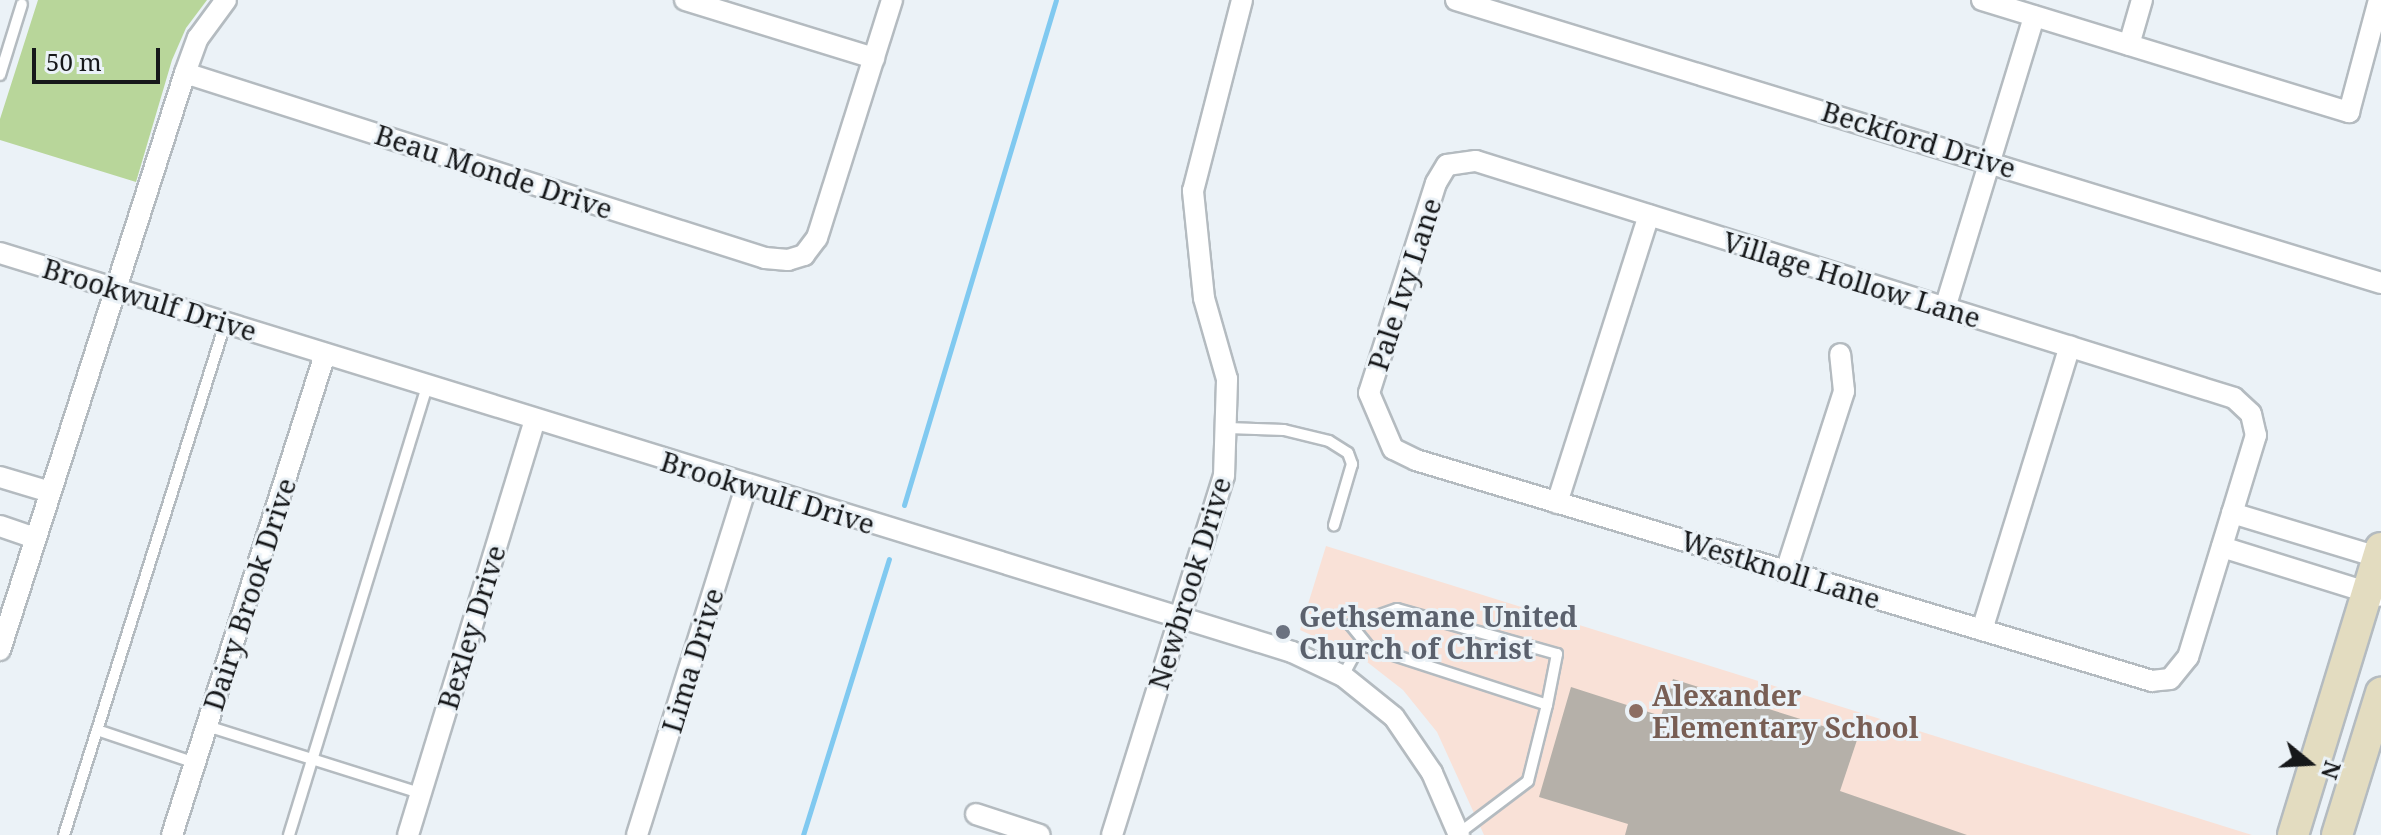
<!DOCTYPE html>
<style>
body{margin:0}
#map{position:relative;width:2381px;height:835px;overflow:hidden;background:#ebf2f7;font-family:"Noto Serif",serif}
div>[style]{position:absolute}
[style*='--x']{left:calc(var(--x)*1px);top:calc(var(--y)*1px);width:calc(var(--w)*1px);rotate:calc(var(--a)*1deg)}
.education>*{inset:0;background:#f9e1d7}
.green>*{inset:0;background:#b8d69a}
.stream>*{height:5px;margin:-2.5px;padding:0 2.5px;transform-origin:2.5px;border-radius:2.5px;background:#80c9f0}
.building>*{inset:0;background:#b5b0a9}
.roads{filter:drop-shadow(2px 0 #b4bbc0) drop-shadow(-2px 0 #b4bbc0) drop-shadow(0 2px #b4bbc0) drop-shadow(0 -2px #b4bbc0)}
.service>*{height:10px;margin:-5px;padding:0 5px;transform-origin:5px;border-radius:5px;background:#fff}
.minor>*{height:20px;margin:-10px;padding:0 10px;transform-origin:10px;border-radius:10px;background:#fff}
.secondary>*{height:30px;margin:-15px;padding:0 15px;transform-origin:15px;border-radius:15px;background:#e3dcc0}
.dots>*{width:22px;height:22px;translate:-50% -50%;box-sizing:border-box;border:4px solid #ebf2f7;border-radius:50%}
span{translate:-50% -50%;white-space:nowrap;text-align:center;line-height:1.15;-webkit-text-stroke:6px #ebf2f7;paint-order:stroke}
.street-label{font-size:28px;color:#16181a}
.worship-label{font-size:28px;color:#5b616d;font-weight:700}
.left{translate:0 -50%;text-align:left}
.education-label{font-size:28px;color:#785e54;font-weight:700}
.north{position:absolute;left:2269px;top:723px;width:80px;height:80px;-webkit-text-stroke:6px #ebf2f7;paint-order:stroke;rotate:108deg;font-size:22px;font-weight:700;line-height:32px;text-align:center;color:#16181a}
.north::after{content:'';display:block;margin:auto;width:28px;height:36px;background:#16181a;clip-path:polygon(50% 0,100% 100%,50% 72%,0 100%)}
.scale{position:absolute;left:32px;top:48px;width:128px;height:36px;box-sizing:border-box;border:4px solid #16181a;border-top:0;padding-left:10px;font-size:24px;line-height:28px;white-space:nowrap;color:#16181a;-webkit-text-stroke:6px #ebf2f7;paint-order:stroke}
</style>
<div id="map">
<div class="education">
<i style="clip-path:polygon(1326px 546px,2252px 835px,1484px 835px,1437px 732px,1403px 690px,1362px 658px,1300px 630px)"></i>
</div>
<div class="green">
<i style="clip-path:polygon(38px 0,207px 0,186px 28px,172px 60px,136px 182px,0 140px,0 119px)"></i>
</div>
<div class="stream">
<i style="--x:904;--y:505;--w:527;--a:-73.25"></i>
<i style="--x:803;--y:835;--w:289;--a:-72.7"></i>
</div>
<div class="building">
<i style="clip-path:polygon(1673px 679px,1858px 737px,1840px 791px,1967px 835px,1625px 835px,1628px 824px,1539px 797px,1571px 687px,1661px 716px)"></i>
</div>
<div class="roads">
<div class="service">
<i style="--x:0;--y:75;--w:74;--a:-72.8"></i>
<i style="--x:1228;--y:428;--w:56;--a:2"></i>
<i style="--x:1284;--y:430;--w:46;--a:13.7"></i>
<i style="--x:1329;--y:441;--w:22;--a:32"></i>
<i style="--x:1348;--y:453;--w:12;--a:70"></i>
<i style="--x:1352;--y:464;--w:64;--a:106.4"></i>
<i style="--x:1343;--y:676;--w:38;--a:-62"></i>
<i style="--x:207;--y:726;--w:223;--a:17.5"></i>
<i style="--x:97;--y:730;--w:103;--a:18.6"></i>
<i style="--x:1458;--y:834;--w:88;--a:-37.1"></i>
<i style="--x:1528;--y:781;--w:78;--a:-76"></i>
<i style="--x:1547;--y:705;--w:52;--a:-78.9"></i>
<i style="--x:1557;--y:654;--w:166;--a:-164.3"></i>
<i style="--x:1397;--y:609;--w:49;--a:160.8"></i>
<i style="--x:1351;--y:625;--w:28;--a:51"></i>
<i style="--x:1369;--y:647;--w:187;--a:18"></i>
<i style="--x:64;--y:835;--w:536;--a:-72.51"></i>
<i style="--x:289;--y:835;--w:470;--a:-72.9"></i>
</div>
<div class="minor">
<i style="--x:685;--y:0;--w:198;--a:17.1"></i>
<i style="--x:1456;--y:0;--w:967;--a:17.01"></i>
<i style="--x:1982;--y:0;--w:384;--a:17"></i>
<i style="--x:2349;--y:112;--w:116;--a:-75"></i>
<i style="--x:2129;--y:45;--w:47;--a:-73.9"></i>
<i style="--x:185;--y:73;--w:609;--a:17.69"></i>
<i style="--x:765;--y:258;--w:23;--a:5"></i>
<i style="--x:788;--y:260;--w:17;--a:-17"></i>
<i style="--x:804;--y:255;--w:21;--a:-53"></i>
<i style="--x:817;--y:238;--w:250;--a:-72.5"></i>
<i style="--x:1476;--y:161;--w:794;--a:17.36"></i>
<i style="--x:2234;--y:398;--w:23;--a:43"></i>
<i style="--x:2251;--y:414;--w:22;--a:77"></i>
<i style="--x:2256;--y:435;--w:232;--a:107"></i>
<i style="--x:2188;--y:657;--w:28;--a:129"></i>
<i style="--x:2170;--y:679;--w:18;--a:174"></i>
<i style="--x:2152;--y:681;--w:768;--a:-163.29"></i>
<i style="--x:1416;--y:460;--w:25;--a:-154"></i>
<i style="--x:1393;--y:449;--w:61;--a:-113.2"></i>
<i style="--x:1369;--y:393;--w:220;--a:-72.3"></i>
<i style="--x:1436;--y:183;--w:21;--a:-59"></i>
<i style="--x:1447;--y:165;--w:29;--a:-8"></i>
<i style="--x:0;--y:253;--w:1352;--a:17.16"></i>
<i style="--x:1292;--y:652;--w:56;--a:25.2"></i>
<i style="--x:1343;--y:676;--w:65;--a:38.8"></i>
<i style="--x:1394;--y:717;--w:68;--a:55.8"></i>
<i style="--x:1432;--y:773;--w:68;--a:66.5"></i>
<i style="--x:1945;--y:308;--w:305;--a:-73"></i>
<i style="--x:0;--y:477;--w:52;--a:16.7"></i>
<i style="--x:1557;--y:503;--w:302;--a:-72.3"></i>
<i style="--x:2232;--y:513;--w:156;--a:16.8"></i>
<i style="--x:0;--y:526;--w:37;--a:19"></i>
<i style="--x:2222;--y:547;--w:164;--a:17.3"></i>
<i style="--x:1786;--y:571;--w:189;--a:-72.1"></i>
<i style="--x:1844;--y:391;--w:37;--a:-96"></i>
<i style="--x:1982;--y:630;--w:297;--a:-72.8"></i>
<i style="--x:0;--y:650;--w:606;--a:-72.22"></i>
<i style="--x:185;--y:73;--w:37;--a:-70"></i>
<i style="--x:198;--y:38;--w:47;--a:-53.6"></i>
<i style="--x:976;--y:814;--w:67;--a:18.2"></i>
<i style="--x:172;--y:835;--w:505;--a:-72.35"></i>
<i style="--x:408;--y:835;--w:434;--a:-73"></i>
<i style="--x:637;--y:835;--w:367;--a:-72.6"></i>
<i style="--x:1112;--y:835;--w:376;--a:-72.7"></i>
<i style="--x:1224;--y:476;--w:97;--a:-88.2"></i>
<i style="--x:1227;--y:379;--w:84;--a:-105.9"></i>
<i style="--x:1204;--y:298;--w:108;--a:-95.9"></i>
<i style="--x:1193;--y:191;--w:197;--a:-75.6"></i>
</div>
<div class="secondary">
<i style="--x:2293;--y:835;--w:300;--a:-73"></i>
<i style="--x:2337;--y:835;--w:149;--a:-72.8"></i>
</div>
</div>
<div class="dots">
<i style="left:1283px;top:632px;background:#6b7280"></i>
<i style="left:1636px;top:711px;background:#8d6e63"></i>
</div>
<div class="street-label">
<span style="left:1919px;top:139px;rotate:17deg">Beckford Drive</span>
<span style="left:494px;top:171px;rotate:18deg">Beau Monde Drive</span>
<span style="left:1852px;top:279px;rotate:17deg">Village Hollow Lane</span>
<span style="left:1404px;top:284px;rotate:-72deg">Pale Ivy Lane</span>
<span style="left:150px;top:299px;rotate:17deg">Brookwulf Drive</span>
<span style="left:768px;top:492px;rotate:17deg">Brookwulf Drive</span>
<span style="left:1781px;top:569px;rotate:17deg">Westknoll Lane</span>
<span style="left:1189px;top:583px;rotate:-73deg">Newbrook Drive</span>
<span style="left:249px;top:594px;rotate:-72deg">Dairy Brook Drive</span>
<span style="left:471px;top:627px;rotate:-73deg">Bexley Drive</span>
<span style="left:692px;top:660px;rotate:-73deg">Lima Drive</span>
</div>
<div class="worship-label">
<span class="left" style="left:1299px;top:632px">Gethsemane United<br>Church of Christ</span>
</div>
<div class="education-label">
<span class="left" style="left:1652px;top:711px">Alexander<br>Elementary School</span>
</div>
<div class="north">N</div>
<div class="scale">50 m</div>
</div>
